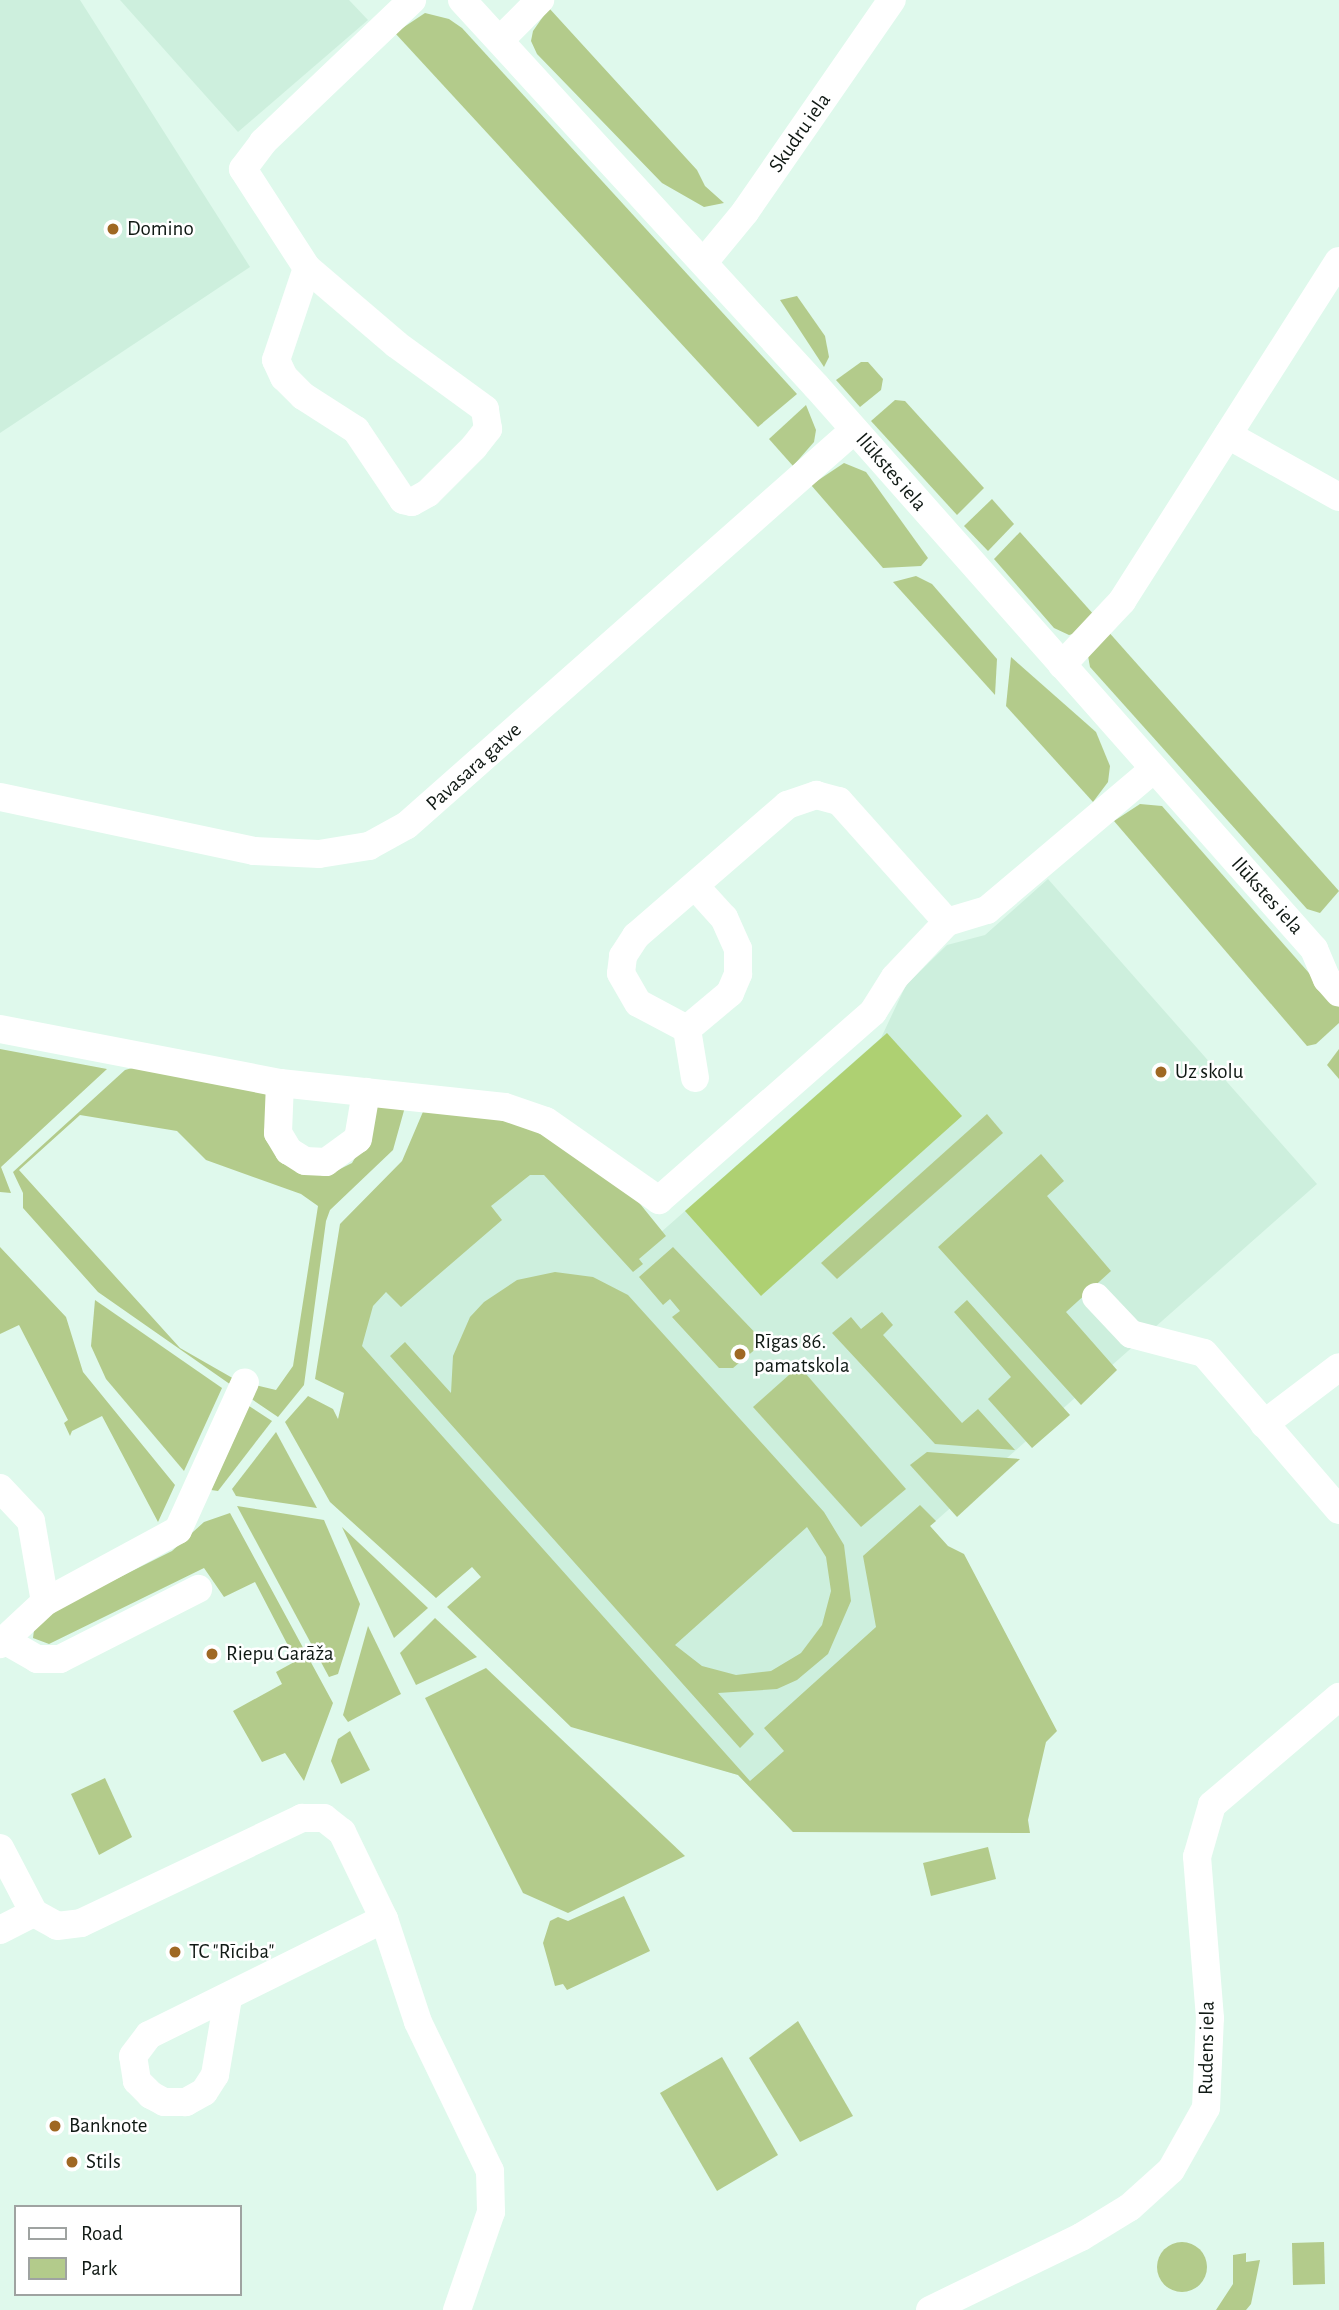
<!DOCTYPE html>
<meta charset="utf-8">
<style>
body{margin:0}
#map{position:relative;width:1339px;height:2310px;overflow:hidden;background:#dff9ec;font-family:"Alegreya Sans",sans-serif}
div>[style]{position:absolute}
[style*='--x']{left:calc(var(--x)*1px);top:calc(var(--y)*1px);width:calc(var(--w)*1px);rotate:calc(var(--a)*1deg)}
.built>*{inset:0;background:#cdefdd}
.green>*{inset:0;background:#b3cb8b}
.round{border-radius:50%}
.forest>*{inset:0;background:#aed072}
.minor>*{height:28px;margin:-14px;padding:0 14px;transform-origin:14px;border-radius:14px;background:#fff}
.dots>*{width:19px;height:19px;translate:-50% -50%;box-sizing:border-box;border:4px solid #fff;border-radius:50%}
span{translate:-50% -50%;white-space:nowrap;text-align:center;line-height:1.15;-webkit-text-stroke:5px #fff;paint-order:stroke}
.street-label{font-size:21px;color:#101914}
.poi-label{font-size:21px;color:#101914}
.left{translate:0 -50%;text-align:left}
.legend{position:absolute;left:14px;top:2205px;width:228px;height:91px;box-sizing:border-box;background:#fff;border:2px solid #9fa3a1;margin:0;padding:9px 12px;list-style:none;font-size:21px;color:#101914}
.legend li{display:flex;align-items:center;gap:14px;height:35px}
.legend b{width:35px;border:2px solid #9fa3a1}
</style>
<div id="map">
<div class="built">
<i style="clip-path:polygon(0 0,80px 0,250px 267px,0 433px)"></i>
<i style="clip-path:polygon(120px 0,349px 0,368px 20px,238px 132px)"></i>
<i style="clip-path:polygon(1048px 879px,1317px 1184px,930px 1526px,948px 1547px,793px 1832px,738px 1775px,632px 1742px,345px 1393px,384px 1258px,544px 1162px,634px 1256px,881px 1038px,906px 985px,947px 945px,985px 935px)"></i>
</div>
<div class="green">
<i style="clip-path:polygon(549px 8px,697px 170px,705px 186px,724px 203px,704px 207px,662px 183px,537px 54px,531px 41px,533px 31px)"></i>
<i style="clip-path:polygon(425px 13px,449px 19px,462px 28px,797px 394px,758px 427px,395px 33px)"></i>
<i style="clip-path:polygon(797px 296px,825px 336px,829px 357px,824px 367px,780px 300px)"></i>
<i style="clip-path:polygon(861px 362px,868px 362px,883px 379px,881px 390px,860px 407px,836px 380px)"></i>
<i style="clip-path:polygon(895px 400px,905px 401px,984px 488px,957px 515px,871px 421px)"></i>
<i style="clip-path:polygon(806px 405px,816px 430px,814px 442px,793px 466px,769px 439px)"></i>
<i style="clip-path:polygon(844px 463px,866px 472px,928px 558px,921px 566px,883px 568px,811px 485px)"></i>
<i style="clip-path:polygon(992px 499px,1014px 524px,988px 551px,964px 526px)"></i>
<i style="clip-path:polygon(1020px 532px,1095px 616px,1080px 632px,1069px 635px,1054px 628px,994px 559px)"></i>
<i style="clip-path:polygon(916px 576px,932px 584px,997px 659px,995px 695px,893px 582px)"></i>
<i style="clip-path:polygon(1106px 629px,1339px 891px,1320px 913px,1307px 909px,1090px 667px,1088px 656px)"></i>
<i style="clip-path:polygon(1011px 657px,1096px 732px,1110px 766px,1108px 782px,1093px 802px,1006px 706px)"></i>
<i style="clip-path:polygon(1140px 804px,1162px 806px,1339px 1007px,1339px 1023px,1316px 1044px,1307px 1046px,1114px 821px)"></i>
<i style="clip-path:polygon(0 1049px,107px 1069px,1px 1167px,11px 1193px,0 1192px)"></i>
<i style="clip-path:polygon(1339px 1049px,1339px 1079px,1327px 1065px)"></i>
<i style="clip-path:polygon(143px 1065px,269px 1092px,273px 1150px,326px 1176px,352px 1163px,368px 1136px,375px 1104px,405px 1107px,393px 1150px,330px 1210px,326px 1221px,304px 1385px,278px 1417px,250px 1398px,255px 1385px,276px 1390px,293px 1366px,318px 1206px,301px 1194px,206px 1160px,177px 1131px,80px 1115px,19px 1170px,180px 1348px,236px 1380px,234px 1387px,98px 1292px,23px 1208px,23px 1193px,13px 1172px,125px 1070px)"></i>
<i style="clip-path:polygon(425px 1107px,521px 1121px,624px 1184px,666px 1236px,639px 1259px,643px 1264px,633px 1272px,544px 1175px,530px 1175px,491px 1206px,502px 1220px,401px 1307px,386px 1292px,373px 1306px,362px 1346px,750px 1781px,784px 1751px,764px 1728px,876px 1627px,863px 1556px,920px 1505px,936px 1521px,930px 1526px,948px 1546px,964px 1554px,1057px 1731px,1046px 1742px,1028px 1820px,1030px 1833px,793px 1832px,738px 1775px,571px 1727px,447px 1607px,481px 1577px,472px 1567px,436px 1598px,330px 1502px,285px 1422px,308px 1396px,333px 1409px,338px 1419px,344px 1393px,315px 1379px,340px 1224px,402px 1161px)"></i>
<i style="clip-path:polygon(987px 1114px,1003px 1133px,837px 1279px,821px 1263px)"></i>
<i style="clip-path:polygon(1041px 1154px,1064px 1181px,1047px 1196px,1111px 1271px,1066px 1312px,1117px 1370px,1081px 1405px,938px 1247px)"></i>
<i style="clip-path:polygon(0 1247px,66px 1317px,83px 1372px,175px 1485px,158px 1522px,102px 1416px,72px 1431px,70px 1436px,64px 1423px,68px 1420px,19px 1325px,0 1334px)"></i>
<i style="clip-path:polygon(673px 1247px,764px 1342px,733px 1368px,719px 1368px,672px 1317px,680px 1311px,670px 1299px,663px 1305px,639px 1277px)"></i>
<i style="clip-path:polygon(evenodd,555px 1272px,593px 1277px,628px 1295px,824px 1512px,844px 1545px,851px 1601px,828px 1654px,797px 1680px,777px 1689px,718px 1693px,754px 1734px,740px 1748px,390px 1356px,405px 1342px,451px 1393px,453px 1356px,470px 1317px,484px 1302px,517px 1280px,555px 1272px,807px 1527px,826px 1557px,831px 1591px,822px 1625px,801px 1653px,771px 1671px,736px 1675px,702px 1666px,675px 1645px,807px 1527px)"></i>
<i style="clip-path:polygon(95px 1300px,222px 1388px,184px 1471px,106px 1379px,91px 1346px)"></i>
<i style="clip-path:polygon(967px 1300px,1070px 1415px,1032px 1448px,988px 1399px,1011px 1377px,954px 1312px)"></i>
<i style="clip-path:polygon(882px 1312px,893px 1325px,883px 1335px,962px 1423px,978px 1409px,1015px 1450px,935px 1444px,832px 1333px,851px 1317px,861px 1329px)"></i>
<i style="clip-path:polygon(799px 1366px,906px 1489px,861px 1527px,753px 1407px)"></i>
<i style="clip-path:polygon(249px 1406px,272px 1421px,218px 1491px,211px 1490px)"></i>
<i style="clip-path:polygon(276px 1432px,317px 1508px,236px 1496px,232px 1489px)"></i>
<i style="clip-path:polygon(927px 1452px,1020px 1459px,957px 1517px,910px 1465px)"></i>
<i style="clip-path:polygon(237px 1506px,324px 1520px,360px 1604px,338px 1674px,329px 1677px)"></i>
<i style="clip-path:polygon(230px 1513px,333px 1703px,304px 1781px,285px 1753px,262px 1762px,233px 1711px,282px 1684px,276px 1672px,296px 1661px,255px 1582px,224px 1597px,204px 1568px,49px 1644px,33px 1638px,34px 1630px,58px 1608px,172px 1551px,204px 1522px)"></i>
<i style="clip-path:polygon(342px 1527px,428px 1608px,394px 1638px)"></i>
<i style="clip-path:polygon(435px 1618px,477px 1657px,416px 1685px,400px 1653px)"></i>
<i style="clip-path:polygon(368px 1626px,401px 1694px,348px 1722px,343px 1715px)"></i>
<i style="clip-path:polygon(486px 1668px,685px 1856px,568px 1913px,523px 1893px,425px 1698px)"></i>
<i style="clip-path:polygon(350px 1731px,370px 1770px,341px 1784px,331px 1761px,338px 1739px)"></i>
<i style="clip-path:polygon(105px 1778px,132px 1837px,99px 1855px,71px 1794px)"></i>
<i style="clip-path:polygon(988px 1847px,996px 1879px,931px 1896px,923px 1863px)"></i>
<i style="clip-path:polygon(624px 1896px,650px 1951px,567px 1990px,563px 1984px,555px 1986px,543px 1943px,550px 1921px,558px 1917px,568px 1921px)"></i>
<i style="clip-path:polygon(798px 2021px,853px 2116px,800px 2142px,749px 2058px)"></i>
<i style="clip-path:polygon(722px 2057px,778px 2155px,717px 2191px,660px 2093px)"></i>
<i class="round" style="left:1157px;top:2242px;width:50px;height:50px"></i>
<i style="clip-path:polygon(1324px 2242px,1325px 2284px,1293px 2285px,1292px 2243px)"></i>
<i style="clip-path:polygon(1246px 2253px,1246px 2262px,1260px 2260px,1251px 2304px,1246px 2310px,1216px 2310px,1233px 2284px,1233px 2255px)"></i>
</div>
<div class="forest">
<i style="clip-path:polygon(887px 1033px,962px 1116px,761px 1296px,685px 1211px)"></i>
</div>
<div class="minor">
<i style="--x:462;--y:0;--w:524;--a:47.48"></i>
<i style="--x:816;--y:386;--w:752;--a:48.51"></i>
<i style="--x:1314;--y:949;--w:33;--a:67"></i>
<i style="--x:1327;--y:979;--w:18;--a:49"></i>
<i style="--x:500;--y:40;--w:57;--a:-45"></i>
<i style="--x:704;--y:262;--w:65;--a:-50.6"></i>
<i style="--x:745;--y:212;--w:258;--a:-55.3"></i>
<i style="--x:307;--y:268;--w:97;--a:108.6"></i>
<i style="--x:276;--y:360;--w:19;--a:65"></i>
<i style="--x:284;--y:377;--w:27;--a:45"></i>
<i style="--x:303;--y:396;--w:63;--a:32.7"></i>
<i style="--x:356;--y:430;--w:84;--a:56.1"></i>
<i style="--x:403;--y:500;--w:9;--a:13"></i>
<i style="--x:412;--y:502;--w:18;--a:-29"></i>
<i style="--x:428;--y:493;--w:65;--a:-45"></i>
<i style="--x:474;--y:447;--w:23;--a:-52"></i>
<i style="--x:488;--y:429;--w:20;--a:-99"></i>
<i style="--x:485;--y:409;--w:110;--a:-143.9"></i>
<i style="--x:396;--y:344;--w:117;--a:-139.5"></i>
<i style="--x:307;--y:268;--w:118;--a:-122.9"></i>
<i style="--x:243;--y:169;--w:34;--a:-53"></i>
<i style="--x:263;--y:142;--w:206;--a:-43.6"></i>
<i style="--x:1228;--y:435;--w:127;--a:29.2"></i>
<i style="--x:1062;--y:665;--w:88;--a:-46.8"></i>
<i style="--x:1122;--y:601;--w:403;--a:-57.5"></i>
<i style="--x:0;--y:797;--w:260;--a:12"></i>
<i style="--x:254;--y:851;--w:65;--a:2.6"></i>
<i style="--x:319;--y:854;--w:51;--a:-9.1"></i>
<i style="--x:369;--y:846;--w:43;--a:-28.9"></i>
<i style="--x:407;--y:825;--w:597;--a:-41.47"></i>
<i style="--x:0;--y:1029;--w:285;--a:10.9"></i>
<i style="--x:280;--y:1083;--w:226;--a:6.1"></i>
<i style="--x:505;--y:1107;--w:43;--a:18.9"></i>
<i style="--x:546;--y:1121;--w:138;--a:35"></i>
<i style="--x:659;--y:1200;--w:285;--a:-41.3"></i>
<i style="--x:873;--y:1012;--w:41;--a:-57.8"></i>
<i style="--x:895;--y:977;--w:76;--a:-46.6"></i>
<i style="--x:947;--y:922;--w:42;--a:-16.7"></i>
<i style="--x:987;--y:910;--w:219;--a:-40.2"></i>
<i style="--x:687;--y:1029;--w:56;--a:-39.9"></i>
<i style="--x:730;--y:993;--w:21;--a:-67"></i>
<i style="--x:738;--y:974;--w:25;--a:-90"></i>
<i style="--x:738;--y:949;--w:34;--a:-114"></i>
<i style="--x:724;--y:918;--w:43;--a:-132.2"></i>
<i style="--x:695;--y:1078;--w:50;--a:-99.3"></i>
<i style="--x:687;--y:1029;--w:55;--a:-152"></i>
<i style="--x:638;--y:1003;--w:34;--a:-120"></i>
<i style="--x:621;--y:973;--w:17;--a:-83"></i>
<i style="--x:623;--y:956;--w:24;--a:-57"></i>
<i style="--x:636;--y:936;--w:200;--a:-40.9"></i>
<i style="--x:787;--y:805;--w:31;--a:-19"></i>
<i style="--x:816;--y:795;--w:24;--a:15"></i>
<i style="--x:839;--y:801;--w:162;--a:48.2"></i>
<i style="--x:280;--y:1083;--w:50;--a:92.3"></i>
<i style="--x:278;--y:1133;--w:21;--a:59"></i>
<i style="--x:289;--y:1151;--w:19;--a:32"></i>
<i style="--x:305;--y:1161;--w:21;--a:3"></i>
<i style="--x:326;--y:1162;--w:39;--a:-36"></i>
<i style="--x:358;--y:1139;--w:48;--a:-80.3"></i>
<i style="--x:1096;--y:1297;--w:51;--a:46.6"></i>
<i style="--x:1131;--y:1334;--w:75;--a:14.6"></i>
<i style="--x:1204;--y:1353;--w:207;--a:49.3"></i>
<i style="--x:1264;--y:1424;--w:94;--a:-37.2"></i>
<i style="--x:0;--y:1488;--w:45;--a:46.8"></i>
<i style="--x:31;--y:1521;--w:82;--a:80.2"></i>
<i style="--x:45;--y:1602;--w:62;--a:137"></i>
<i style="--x:45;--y:1602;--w:151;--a:-28.4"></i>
<i style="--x:178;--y:1530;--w:162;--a:-65.6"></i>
<i style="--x:6;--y:1641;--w:36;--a:30"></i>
<i style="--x:37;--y:1659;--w:23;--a:0"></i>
<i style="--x:60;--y:1659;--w:155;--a:-26.9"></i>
<i style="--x:0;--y:1848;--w:73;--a:62.4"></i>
<i style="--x:0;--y:1930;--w:38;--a:-27"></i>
<i style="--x:34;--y:1913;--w:26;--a:29"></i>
<i style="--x:57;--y:1926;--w:24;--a:-7"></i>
<i style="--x:81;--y:1923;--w:245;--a:-25.4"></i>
<i style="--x:302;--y:1818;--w:22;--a:0"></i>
<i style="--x:324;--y:1818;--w:23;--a:38"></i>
<i style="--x:342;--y:1832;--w:97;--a:64.2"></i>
<i style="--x:384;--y:1919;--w:108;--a:71.7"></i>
<i style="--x:418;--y:2022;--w:165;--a:64.2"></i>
<i style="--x:490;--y:2171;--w:41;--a:88.6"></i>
<i style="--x:491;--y:2212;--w:104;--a:109.1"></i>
<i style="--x:228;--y:1998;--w:78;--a:99.6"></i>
<i style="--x:215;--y:2075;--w:20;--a:123"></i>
<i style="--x:204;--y:2092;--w:21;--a:151"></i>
<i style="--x:186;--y:2102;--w:22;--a:180"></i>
<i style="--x:164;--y:2102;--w:15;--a:-152"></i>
<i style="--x:151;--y:2095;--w:20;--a:-135"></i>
<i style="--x:137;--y:2081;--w:25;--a:-99"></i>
<i style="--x:133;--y:2056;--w:26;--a:-53"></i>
<i style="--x:149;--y:2035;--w:262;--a:-26.3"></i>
<i style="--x:930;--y:2310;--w:168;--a:-25.8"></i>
<i style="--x:1081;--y:2237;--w:57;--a:-31.5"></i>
<i style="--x:1130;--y:2207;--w:55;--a:-42.1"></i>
<i style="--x:1171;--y:2170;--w:71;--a:-60.6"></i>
<i style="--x:1206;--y:2108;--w:90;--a:-87.5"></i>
<i style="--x:1210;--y:2018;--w:162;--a:-94.6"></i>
<i style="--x:1197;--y:1857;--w:54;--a:-73.9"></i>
<i style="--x:1212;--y:1805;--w:167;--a:-40.4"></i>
</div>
<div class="dots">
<i style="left:113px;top:229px;background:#9f6823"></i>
<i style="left:1161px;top:1072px;background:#9f6823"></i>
<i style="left:740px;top:1354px;background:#9f6823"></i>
<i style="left:212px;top:1654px;background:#9f6823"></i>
<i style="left:175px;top:1952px;background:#9f6823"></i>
<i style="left:55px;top:2126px;background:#9f6823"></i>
<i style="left:72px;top:2162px;background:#9f6823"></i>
</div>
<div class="street-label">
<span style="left:800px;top:133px;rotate:-55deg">Skudru iela</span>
<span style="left:891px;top:472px;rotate:49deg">Ilūkstes iela</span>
<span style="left:474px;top:767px;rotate:-42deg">Pavasara gatve</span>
<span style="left:1267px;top:896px;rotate:48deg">Ilūkstes iela</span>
<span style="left:1207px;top:2048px;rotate:-89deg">Rudens iela</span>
</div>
<div class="poi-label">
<span class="left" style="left:127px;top:229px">Domino</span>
<span class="left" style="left:1175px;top:1072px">Uz skolu</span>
<span class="left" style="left:754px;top:1354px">Rīgas 86.<br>pamatskola</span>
<span class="left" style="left:226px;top:1654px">Riepu Garāža</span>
<span class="left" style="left:189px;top:1952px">TC "Rīciba"</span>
<span class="left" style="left:69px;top:2126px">Banknote</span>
<span class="left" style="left:86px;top:2162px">Stils</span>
</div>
<ul class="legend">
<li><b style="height:9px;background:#fff"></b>Road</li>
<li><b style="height:19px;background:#b3cb8b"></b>Park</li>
</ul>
</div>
